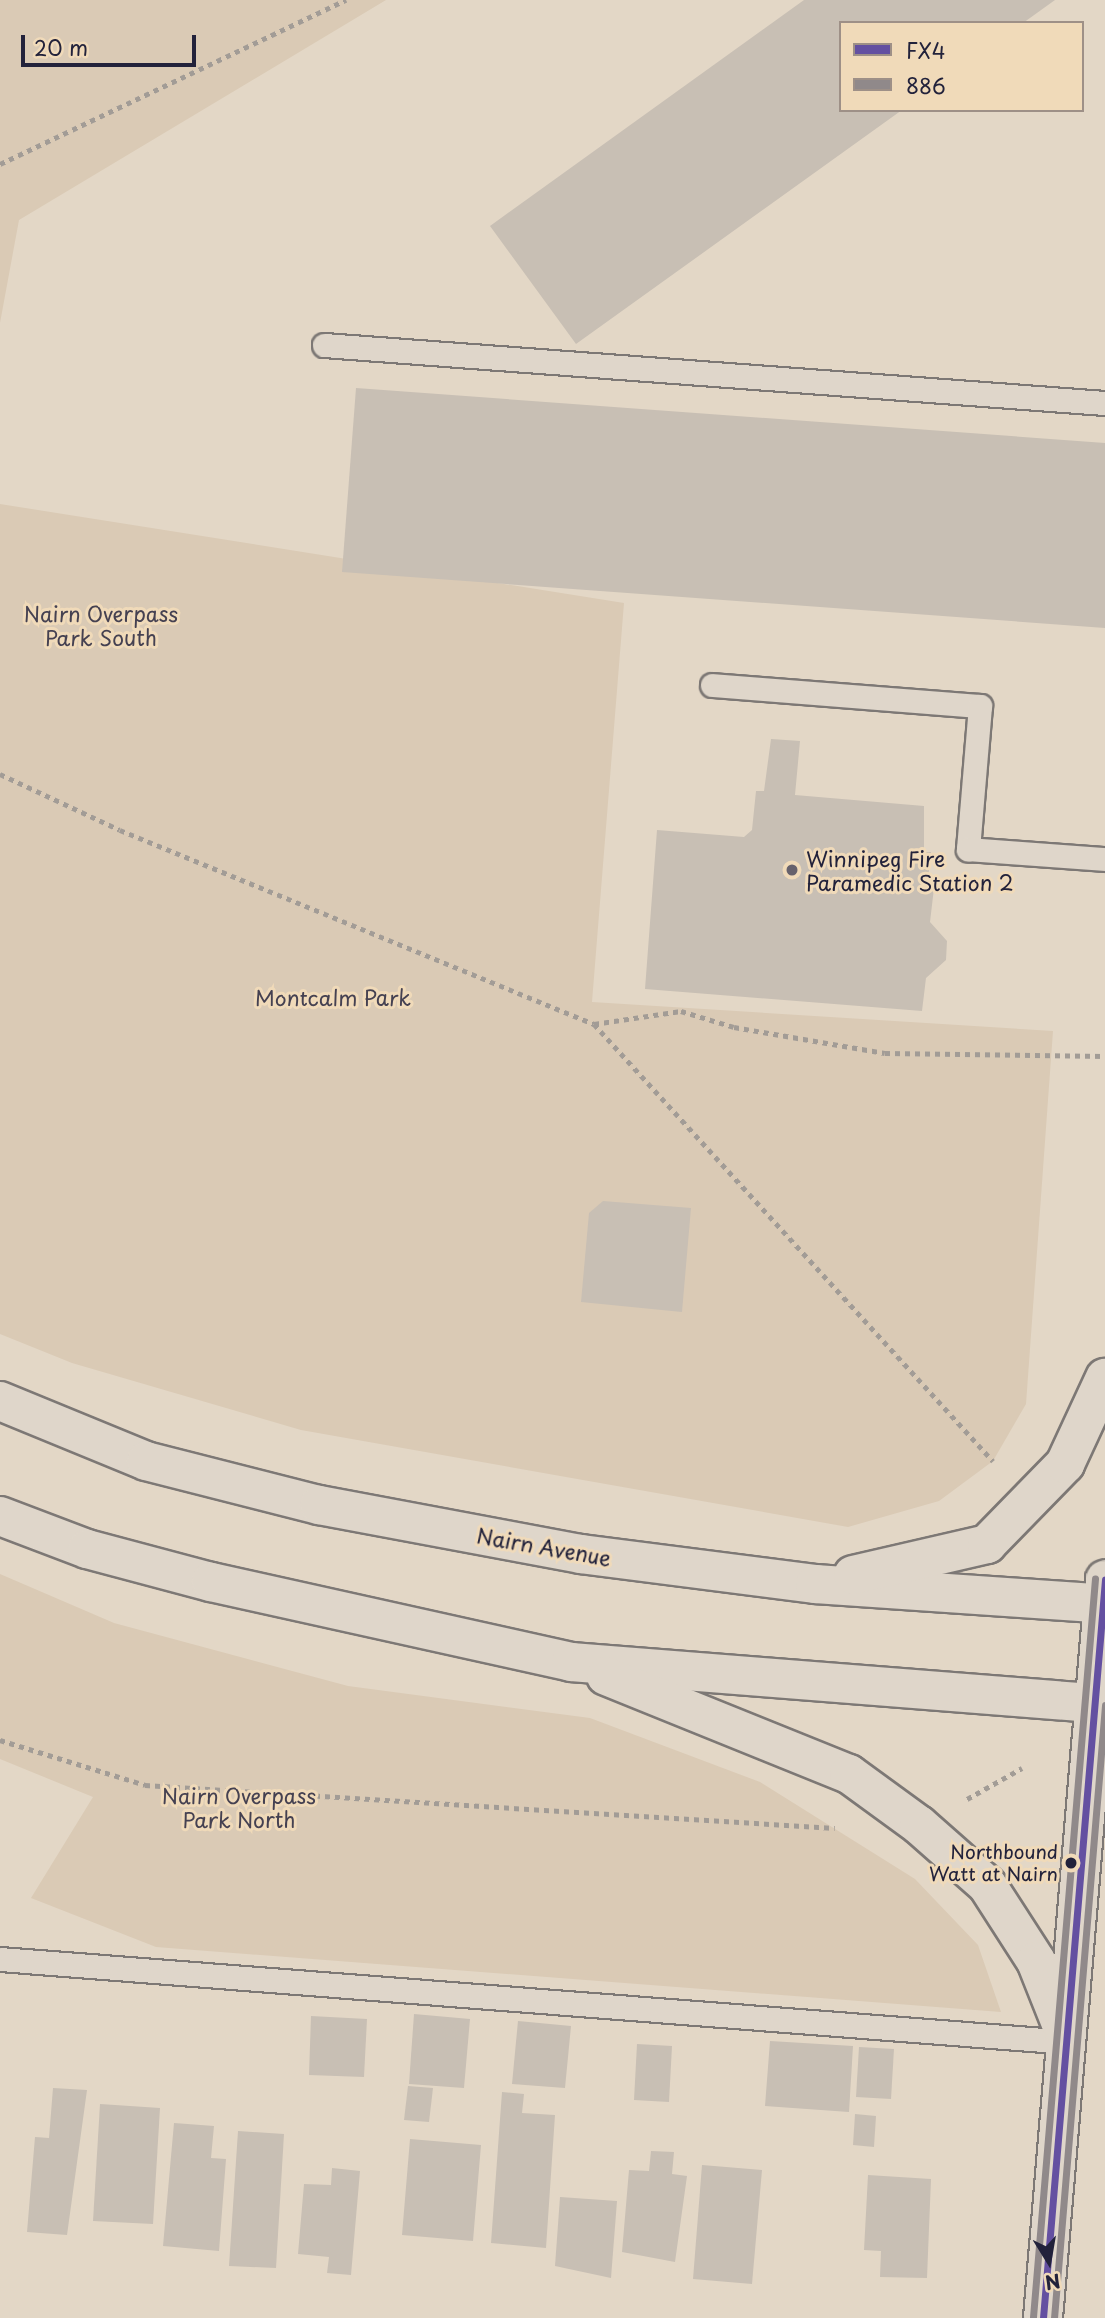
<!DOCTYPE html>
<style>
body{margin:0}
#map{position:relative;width:1105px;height:2318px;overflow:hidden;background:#e3d7c6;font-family:"Playpen Sans",sans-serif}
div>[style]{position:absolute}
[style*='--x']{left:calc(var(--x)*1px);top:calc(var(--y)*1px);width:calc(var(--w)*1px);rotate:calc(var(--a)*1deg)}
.built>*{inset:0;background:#dacab5}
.building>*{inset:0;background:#c8bfb4}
.path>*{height:4.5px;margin-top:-2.25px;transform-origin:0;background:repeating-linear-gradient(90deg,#a29c96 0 5px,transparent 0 10px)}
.roads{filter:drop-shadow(2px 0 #7d7875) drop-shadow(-2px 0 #7d7875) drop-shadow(0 2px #7d7875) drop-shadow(0 -2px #7d7875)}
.lane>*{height:23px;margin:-11.5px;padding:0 11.5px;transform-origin:11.5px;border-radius:11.5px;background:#dfd6ca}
.secondary>*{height:38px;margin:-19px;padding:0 19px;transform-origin:19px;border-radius:19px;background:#dfd6ca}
.bus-1>*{height:7px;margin:-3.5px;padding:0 3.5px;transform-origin:3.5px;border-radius:3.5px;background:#6450a1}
.bus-2>*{height:7px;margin:-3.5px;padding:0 3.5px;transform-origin:3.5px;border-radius:3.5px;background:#90898a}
.bus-3>*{height:7px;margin:-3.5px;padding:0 3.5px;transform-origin:3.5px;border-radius:3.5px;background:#90898a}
.dots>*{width:19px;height:19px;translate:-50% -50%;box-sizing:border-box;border:4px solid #f0dab9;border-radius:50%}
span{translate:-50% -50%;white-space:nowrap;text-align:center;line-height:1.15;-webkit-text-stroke:6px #f0dab9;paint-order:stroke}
.bus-label{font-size:19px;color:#22223b}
.right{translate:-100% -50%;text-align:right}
.park-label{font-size:21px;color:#454151}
.poi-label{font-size:21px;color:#22223b}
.left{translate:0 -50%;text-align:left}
.street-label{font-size:21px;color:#22223b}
.legend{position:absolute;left:839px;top:21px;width:245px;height:91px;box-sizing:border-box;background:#f0dab9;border:2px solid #9e9087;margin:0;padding:9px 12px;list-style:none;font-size:21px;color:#22223b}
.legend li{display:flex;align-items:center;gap:14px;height:35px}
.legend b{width:35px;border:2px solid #9e9087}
.north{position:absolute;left:1014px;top:2227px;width:70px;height:70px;-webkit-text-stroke:5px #f0dab9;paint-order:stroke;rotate:169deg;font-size:19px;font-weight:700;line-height:28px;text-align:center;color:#22223b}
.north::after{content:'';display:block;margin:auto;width:24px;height:32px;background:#22223b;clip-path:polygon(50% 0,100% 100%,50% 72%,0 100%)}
.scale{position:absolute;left:21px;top:35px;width:175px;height:32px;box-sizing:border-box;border:4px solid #22223b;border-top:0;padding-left:9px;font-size:21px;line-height:24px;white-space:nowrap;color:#22223b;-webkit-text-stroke:5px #f0dab9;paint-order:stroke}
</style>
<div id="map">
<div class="built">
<i style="clip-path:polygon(0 0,386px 0,19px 220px,0 323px)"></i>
<i style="clip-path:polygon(0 504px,624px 603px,592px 1002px,1053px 1031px,1026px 1404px,993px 1461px,939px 1501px,848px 1527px,301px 1430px,72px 1363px,0 1334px)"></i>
<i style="clip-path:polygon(0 1574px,114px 1623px,348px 1686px,590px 1718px,760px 1782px,915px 1879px,978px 1945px,1001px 2012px,156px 1947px,31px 1898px,93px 1797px,0 1759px)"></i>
</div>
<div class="building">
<i style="clip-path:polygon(804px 0,1055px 0,1023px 23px,841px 23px,841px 110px,902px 110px,576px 344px,490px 226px)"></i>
<i style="clip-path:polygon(356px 388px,1105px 443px,1105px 628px,342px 572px)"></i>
<i style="clip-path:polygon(771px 739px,800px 741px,795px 795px,924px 806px,924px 852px,931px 852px,927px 887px,934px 888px,930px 922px,947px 941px,946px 960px,926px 978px,922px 1011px,645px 989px,657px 830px,744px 837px,752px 830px,756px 791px,764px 791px)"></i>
<i style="clip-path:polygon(603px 1201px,691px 1208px,682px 1312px,581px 1302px,589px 1213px)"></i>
<i style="clip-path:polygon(414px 2014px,470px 2019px,464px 2088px,409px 2084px)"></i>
<i style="clip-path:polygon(311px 2016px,367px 2019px,364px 2077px,309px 2075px)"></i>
<i style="clip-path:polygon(518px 2021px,571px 2026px,565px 2088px,512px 2084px)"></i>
<i style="clip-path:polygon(770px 2041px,853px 2046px,849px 2112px,765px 2106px)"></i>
<i style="clip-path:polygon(637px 2044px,672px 2046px,669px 2102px,634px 2100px)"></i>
<i style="clip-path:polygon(859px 2047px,894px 2049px,891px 2099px,856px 2097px)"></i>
<i style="clip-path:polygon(408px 2086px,433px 2088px,429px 2122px,404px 2120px)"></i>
<i style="clip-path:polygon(53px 2088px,87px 2090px,67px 2235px,27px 2232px,35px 2137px,49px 2138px)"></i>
<i style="clip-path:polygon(502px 2092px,524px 2094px,522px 2113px,555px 2115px,546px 2248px,491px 2243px)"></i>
<i style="clip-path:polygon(100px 2104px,160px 2108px,153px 2224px,93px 2221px)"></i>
<i style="clip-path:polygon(855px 2114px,876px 2116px,874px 2147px,853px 2145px)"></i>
<i style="clip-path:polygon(174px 2123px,214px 2126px,211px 2158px,226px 2159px,219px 2251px,163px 2246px)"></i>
<i style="clip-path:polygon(238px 2131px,284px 2134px,276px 2268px,229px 2266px)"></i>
<i style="clip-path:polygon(410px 2139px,481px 2145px,473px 2241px,402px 2235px)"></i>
<i style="clip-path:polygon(651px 2151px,674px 2152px,672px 2174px,687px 2176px,675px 2262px,622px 2252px,629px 2170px,649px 2171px)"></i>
<i style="clip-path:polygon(702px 2165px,762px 2170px,752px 2284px,693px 2279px)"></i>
<i style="clip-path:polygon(332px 2168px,360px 2171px,351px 2275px,327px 2273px,329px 2257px,298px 2254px,304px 2184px,331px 2185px)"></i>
<i style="clip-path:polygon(868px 2175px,931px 2179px,927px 2278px,880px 2277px,881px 2251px,864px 2250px)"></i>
<i style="clip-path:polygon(560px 2197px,617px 2201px,611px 2278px,555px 2266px)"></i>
</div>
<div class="path">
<i style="--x:0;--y:164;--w:383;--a:-25.4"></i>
<i style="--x:0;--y:774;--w:132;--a:25"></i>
<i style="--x:120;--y:830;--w:512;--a:22.26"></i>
<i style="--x:594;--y:1024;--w:592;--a:47.6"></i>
<i style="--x:594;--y:1024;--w:88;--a:-8.5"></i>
<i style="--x:681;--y:1011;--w:55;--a:16.8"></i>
<i style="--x:734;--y:1027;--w:153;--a:9.8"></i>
<i style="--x:885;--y:1053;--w:220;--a:0.8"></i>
<i style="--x:0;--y:1740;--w:152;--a:17.2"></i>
<i style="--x:145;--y:1785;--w:691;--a:3.57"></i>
<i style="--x:967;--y:1799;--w:63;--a:-29.4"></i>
</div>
<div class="roads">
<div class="lane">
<i style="--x:324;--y:345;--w:783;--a:4.25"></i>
<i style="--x:712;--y:685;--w:269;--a:4.5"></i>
<i style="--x:980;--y:706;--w:144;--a:94.8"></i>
<i style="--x:968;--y:849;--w:137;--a:4.2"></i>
<i style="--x:0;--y:1959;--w:1071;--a:4.44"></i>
</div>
<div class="secondary">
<i style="--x:0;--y:1401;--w:158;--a:22.3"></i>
<i style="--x:146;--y:1461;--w:179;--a:14.3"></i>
<i style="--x:319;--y:1505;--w:267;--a:10.6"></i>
<i style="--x:581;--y:1554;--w:236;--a:7.3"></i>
<i style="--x:815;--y:1584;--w:291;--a:3.9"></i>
<i style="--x:0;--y:1516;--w:93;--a:20.8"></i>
<i style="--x:87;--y:1549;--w:128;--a:14.9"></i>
<i style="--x:211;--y:1582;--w:369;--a:12.5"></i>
<i style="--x:571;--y:1662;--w:536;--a:4.5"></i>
<i style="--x:853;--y:1575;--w:138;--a:-13"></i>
<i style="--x:987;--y:1544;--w:112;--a:-45.7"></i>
<i style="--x:1065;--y:1464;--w:95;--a:-65.1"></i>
<i style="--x:606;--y:1676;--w:262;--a:22"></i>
<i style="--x:849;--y:1774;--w:87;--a:36.1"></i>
<i style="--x:919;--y:1825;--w:91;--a:41.4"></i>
<i style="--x:987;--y:1885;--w:90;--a:57.2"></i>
<i style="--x:1036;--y:1961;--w:79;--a:68.3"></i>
<i style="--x:1043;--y:2318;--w:741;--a:-85.2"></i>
</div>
</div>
<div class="bus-1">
<i style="--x:1043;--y:2318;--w:741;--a:-85.2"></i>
</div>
<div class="bus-2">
<i style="--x:1054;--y:2318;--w:615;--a:-85.24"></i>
</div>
<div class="bus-3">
<i style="--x:1033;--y:2317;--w:741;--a:-85.2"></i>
</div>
<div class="dots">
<i style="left:792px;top:870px;background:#66616c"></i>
<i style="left:1071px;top:1863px;background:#22223b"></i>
</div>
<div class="bus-label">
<span class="right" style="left:1058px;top:1863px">Northbound<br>Watt at Nairn</span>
</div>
<div class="park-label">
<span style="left:101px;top:625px">Nairn Overpass<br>Park South</span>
<span style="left:333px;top:997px">Montcalm Park</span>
<span style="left:239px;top:1807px">Nairn Overpass<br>Park North</span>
</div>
<div class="poi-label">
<span class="left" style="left:806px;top:870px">Winnipeg Fire<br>Paramedic Station 2</span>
</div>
<div class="street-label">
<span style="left:544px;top:1546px;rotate:10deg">Nairn Avenue</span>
</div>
<ul class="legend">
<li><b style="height:9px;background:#6450a1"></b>FX4</li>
<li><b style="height:9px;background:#90898a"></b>886</li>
</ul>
<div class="north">N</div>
<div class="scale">20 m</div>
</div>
